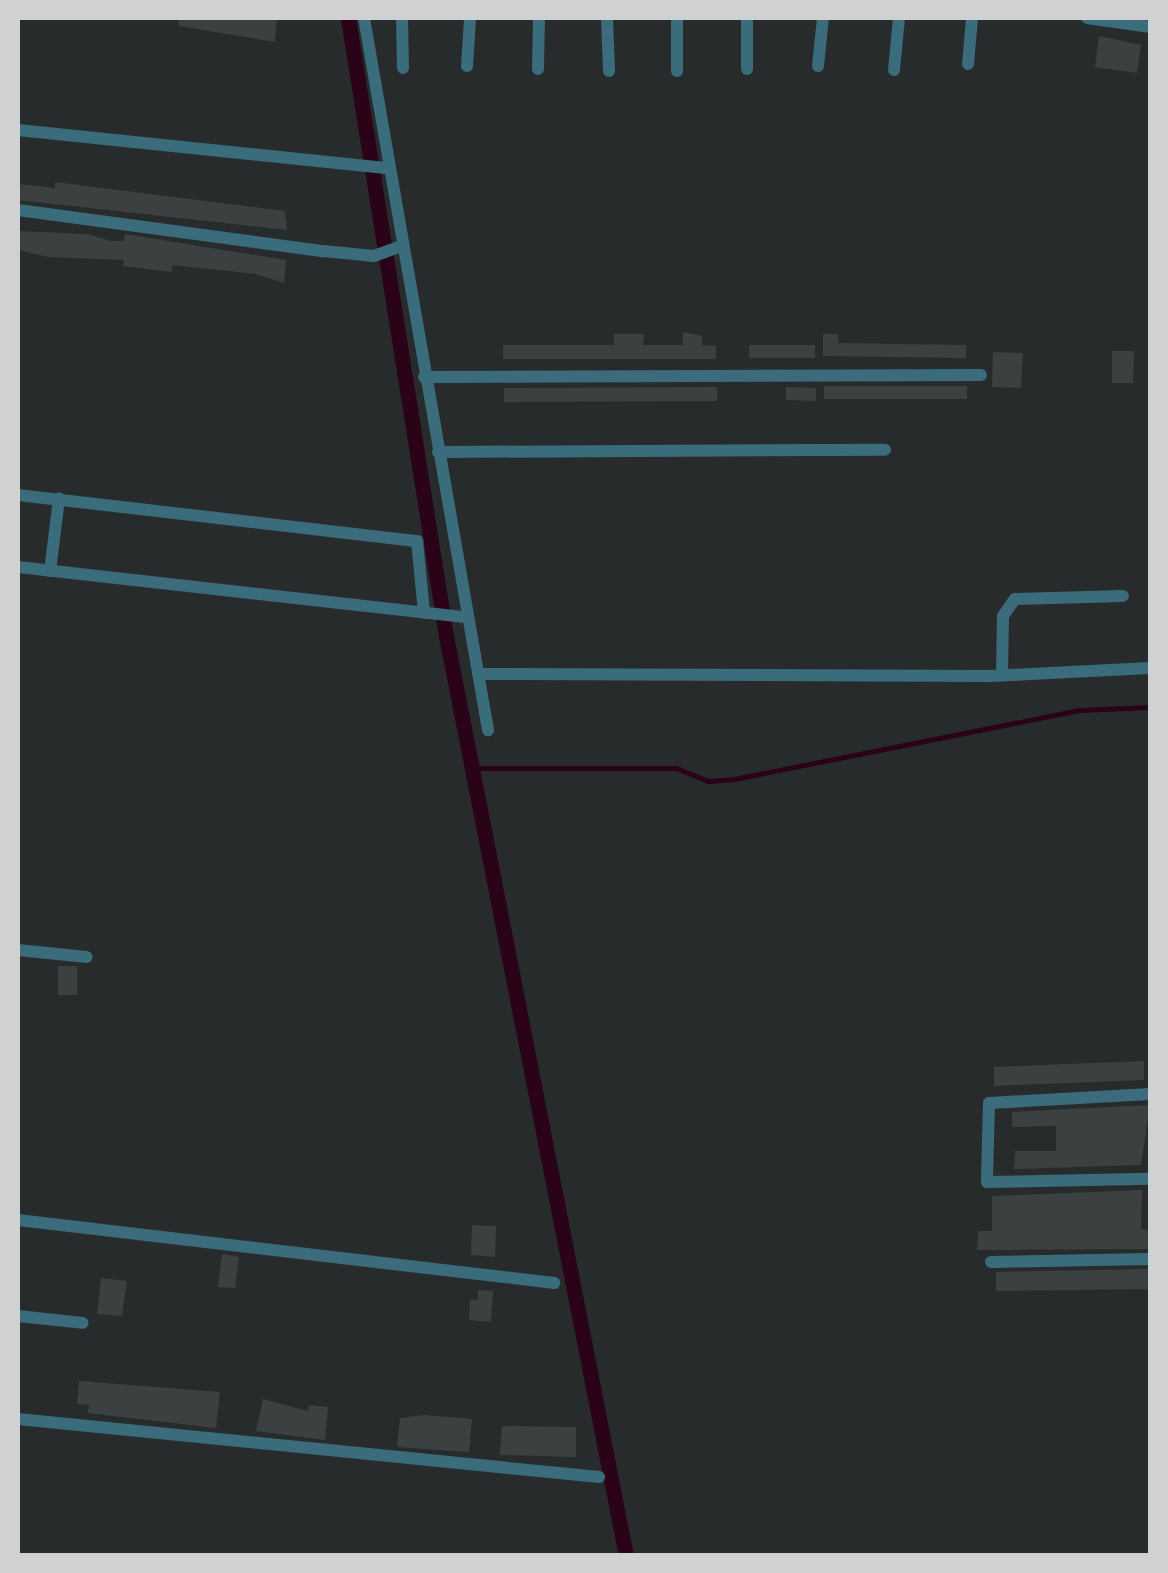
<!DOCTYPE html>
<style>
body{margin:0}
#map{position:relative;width:1168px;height:1573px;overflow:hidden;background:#282b2c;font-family:Commissioner,sans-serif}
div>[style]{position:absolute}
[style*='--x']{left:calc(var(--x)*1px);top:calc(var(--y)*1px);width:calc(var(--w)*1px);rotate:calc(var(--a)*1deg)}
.stream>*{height:5px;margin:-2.5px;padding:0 2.5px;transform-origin:2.5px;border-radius:2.5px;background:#2a0319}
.canal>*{height:15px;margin:-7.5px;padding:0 7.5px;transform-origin:7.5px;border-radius:7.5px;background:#2a0319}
.building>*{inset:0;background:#3d4041}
.minor>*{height:12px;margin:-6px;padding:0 6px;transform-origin:6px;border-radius:6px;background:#3a6c7b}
span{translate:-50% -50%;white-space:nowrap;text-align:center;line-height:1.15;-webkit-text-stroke:8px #282b2c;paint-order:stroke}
.frame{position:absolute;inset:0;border:20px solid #cfd1d2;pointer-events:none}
</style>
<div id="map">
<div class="stream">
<i style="--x:473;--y:768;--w:203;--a:0"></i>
<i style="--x:676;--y:768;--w:35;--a:22"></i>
<i style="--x:708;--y:781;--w:26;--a:-4"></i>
<i style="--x:734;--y:779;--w:352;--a:-11.3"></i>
<i style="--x:1079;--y:710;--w:71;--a:-2.4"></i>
</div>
<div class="canal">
<i style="--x:348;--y:18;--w:626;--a:80.99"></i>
<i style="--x:446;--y:636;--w:937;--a:78.93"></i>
</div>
<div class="building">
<i style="clip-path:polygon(179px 18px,277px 18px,275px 42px,179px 26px)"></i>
<i style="clip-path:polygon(1099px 36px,1141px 45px,1137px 73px,1095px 67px)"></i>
<i style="clip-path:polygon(55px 182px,285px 211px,287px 230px,18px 200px,18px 184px,55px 188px)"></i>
<i style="clip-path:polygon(18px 231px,87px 234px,110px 241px,124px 241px,125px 234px,286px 260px,284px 283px,256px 274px,172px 265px,172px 272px,123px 266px,124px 260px,48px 257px,18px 250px)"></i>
<i style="clip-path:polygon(683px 332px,702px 336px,702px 345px,716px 346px,716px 359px,503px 359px,503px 345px,614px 345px,614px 334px,644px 334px,643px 345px,683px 345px)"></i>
<i style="clip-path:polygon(823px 334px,838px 334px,838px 343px,966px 345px,966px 358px,823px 356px)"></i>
<i style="clip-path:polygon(749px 345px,815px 345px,815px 358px,749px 358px)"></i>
<i style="clip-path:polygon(1112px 351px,1134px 351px,1133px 383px,1112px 383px)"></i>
<i style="clip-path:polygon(993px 352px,1023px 353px,1021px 388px,992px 387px)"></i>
<i style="clip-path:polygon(824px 386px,967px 386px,967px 399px,824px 399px)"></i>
<i style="clip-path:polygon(717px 387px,717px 401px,504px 402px,504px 388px)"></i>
<i style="clip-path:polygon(786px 387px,816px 388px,816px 401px,786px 400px)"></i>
<i style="clip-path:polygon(58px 966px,77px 966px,77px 995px,58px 995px)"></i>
<i style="clip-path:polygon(1144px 1061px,1144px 1080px,994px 1086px,994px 1067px)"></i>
<i style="clip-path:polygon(1150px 1105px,1141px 1165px,1014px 1169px,1015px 1151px,1056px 1151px,1056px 1126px,1012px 1127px,1012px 1112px)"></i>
<i style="clip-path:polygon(1142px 1190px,1141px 1229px,1150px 1230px,1150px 1249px,977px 1250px,978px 1231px,992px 1231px,992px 1196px)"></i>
<i style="clip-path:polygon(472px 1225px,496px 1226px,495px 1257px,471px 1255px)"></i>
<i style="clip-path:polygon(222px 1254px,239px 1257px,235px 1288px,218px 1287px)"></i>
<i style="clip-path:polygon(1150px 1269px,1150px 1289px,996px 1291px,996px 1272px)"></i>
<i style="clip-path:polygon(101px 1278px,127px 1281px,122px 1316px,97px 1314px)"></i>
<i style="clip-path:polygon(478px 1290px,493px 1291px,491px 1322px,469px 1320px,470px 1300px,478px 1300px)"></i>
<i style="clip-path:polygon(79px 1381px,220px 1392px,216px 1428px,88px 1413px,89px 1405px,77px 1404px)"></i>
<i style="clip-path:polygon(263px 1399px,308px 1411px,309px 1405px,328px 1407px,325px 1440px,256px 1431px)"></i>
<i style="clip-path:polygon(424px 1415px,472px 1419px,469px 1452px,397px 1447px,400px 1418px)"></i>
<i style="clip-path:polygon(502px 1426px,576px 1427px,576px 1457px,500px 1455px)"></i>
</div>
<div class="minor">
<i style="--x:364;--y:18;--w:723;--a:80.12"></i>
<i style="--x:402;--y:18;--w:50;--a:88.9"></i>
<i style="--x:607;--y:18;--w:53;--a:87.8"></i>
<i style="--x:1087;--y:18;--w:64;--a:8.1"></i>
<i style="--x:968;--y:64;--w:46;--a:-85"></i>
<i style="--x:467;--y:66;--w:48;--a:-86.4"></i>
<i style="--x:818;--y:66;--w:48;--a:-84.1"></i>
<i style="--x:538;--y:69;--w:51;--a:-88.9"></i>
<i style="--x:747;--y:69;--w:51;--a:-90"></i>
<i style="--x:894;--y:70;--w:52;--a:-84.5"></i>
<i style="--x:677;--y:71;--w:53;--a:-90"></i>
<i style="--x:18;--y:130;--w:372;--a:5.9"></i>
<i style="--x:18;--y:210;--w:308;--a:7.7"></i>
<i style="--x:323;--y:251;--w:51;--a:5.6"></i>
<i style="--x:374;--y:256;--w:29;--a:-20"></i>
<i style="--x:424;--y:377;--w:557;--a:-0.21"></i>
<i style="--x:438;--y:452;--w:447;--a:-0.3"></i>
<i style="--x:18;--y:495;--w:402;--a:6.6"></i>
<i style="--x:417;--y:541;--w:72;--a:84.4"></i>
<i style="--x:18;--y:567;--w:452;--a:6.4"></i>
<i style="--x:50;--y:571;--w:73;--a:-82.9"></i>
<i style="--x:478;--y:674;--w:513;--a:0.22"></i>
<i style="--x:991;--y:676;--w:159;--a:-2.9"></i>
<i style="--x:1002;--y:674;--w:58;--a:-89"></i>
<i style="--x:1003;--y:616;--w:21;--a:-55"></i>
<i style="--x:1015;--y:599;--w:108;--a:-1.6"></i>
<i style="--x:18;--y:950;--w:69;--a:5.8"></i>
<i style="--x:1150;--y:1094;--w:161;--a:176.8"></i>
<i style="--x:989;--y:1103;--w:79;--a:91.5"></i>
<i style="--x:987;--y:1182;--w:163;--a:-1.1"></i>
<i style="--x:18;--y:1220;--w:540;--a:6.7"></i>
<i style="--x:991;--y:1262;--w:159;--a:-1.1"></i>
<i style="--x:18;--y:1316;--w:65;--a:6.1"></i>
<i style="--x:18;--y:1419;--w:584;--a:5.7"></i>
</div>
<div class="frame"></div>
</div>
